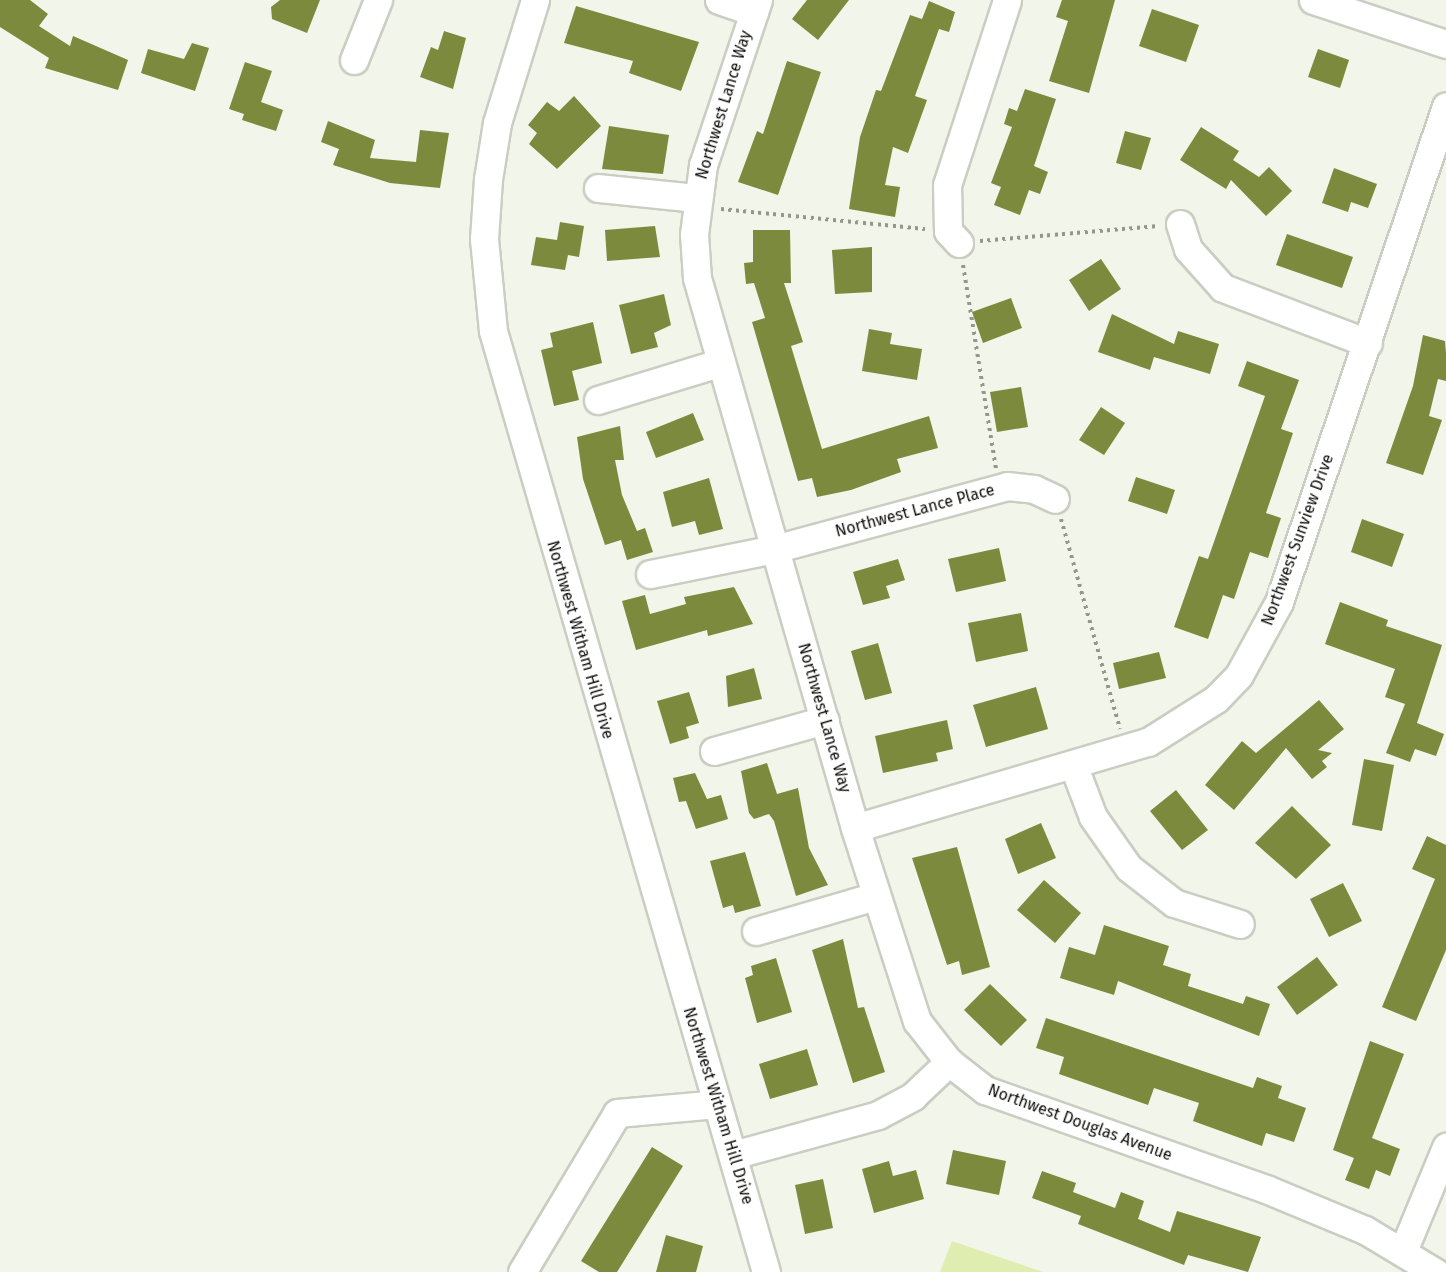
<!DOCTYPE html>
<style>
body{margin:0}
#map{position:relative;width:1446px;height:1272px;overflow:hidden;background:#f2f5e9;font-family:"Fira Sans",sans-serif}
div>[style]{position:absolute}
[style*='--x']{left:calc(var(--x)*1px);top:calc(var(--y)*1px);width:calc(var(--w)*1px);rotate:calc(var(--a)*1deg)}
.green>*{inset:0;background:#dfedb0}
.building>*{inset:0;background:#7c8a3e}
.path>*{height:4px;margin-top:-2px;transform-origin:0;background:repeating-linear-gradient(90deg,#95978e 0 3px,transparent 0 7.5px)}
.roads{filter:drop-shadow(2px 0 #cacdc2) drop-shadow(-2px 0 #cacdc2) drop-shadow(0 2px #cacdc2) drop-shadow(0 -2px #cacdc2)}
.minor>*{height:27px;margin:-13.5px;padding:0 13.5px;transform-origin:13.5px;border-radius:13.5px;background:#fff}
span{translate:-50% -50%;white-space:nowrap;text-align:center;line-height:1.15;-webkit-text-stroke:6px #fff;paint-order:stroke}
.street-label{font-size:16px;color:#0d0e0a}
</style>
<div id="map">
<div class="green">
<i style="clip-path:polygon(952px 1241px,1043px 1272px,940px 1272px)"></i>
</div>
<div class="building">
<i style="clip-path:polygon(0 0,30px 0,48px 14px,39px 26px,70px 46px,73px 36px,128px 60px,118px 90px,45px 68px,49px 58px,0 27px)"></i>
<i style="clip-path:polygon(280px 0,320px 0,307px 33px,272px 19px,271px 7px)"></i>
<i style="clip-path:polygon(807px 0,849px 0,818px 40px,792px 19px)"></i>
<i style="clip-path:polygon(1062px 0,1115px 0,1089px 93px,1049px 81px,1068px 21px,1056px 17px)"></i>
<i style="clip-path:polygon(929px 1px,955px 12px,949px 32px,939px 29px,915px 96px,927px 100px,908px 153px,893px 147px,885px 185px,900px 187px,895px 217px,849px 209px,860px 137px,876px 90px,881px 91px,910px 15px,922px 19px)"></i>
<i style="clip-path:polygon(576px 6px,699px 42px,681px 91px,629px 73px,633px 61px,564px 43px)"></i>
<i style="clip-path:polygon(1152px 9px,1199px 25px,1186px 62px,1139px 46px)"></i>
<i style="clip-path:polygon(444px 31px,466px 38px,453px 89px,420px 77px,431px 47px,438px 50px)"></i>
<i style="clip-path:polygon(192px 43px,209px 48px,195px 91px,141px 73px,148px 49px,184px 59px)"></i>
<i style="clip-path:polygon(1318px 49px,1349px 60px,1340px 88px,1308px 77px)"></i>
<i style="clip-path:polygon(787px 61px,821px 72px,778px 195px,738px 182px,757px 131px,763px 134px)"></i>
<i style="clip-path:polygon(245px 62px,272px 71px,261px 102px,283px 110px,276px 131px,242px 120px,244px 114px,229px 109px)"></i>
<i style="clip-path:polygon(1025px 89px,1056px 99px,1034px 166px,1048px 172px,1040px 194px,1029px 190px,1020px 215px,994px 205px,1001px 187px,991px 183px,1012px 127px,1004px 124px,1009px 108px,1017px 111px)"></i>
<i style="clip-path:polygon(574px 96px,601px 126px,557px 169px,529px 144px,537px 133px,528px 125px,547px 102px,559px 111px)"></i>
<i style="clip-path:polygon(328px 121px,375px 140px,370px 158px,416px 162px,420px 130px,449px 133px,440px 188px,390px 183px,333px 165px,339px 149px,321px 142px)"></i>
<i style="clip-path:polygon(609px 126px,669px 135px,663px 174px,602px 169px)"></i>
<i style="clip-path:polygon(1201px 127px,1239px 151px,1233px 160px,1259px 177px,1269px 167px,1292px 191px,1266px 216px,1231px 180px,1226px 189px,1180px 160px)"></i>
<i style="clip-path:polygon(1125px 131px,1151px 138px,1141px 170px,1116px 163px)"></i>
<i style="clip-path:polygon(1334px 168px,1377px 184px,1368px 208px,1351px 202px,1348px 212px,1322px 203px)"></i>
<i style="clip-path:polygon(560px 222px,584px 226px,579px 257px,568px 255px,565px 270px,531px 265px,536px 237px,557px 240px)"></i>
<i style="clip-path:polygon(655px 226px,660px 257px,607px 261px,605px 230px)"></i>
<i style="clip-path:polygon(753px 230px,790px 230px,791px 283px,784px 283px,803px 342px,791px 346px,822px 449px,929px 416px,938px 448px,897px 459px,901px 472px,851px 490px,817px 497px,812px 478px,798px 481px,752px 322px,765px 318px,754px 283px,746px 284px,744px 263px,753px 262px)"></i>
<i style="clip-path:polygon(1287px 234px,1353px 257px,1342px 288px,1276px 265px)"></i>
<i style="clip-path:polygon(872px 247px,872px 292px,835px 294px,832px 250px)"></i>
<i style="clip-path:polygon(1101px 259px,1121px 289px,1089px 311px,1069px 280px)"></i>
<i style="clip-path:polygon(664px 294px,671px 325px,654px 333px,658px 347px,631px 354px,619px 305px)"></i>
<i style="clip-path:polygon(1011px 298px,1022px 328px,983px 343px,972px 312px)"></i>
<i style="clip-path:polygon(1112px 314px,1174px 344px,1178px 331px,1219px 344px,1210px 374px,1154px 357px,1150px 370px,1098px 352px)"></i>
<i style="clip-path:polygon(593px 322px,602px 363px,572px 371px,579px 400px,554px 406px,541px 350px,553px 347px,550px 333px)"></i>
<i style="clip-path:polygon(869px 329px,892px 333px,890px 344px,922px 349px,917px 380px,862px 371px)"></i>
<i style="clip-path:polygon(1423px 335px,1445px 341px,1446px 353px,1446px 381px,1438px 379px,1429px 416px,1442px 420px,1423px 475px,1386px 463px,1413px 386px)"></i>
<i style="clip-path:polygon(1247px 361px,1299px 380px,1281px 429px,1293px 433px,1266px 513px,1281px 518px,1268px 558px,1250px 552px,1234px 599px,1223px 595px,1208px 639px,1174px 627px,1199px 556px,1208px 559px,1265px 396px,1238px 386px)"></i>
<i style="clip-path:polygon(1021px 387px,1028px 427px,997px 432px,990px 392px)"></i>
<i style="clip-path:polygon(1101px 407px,1125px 423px,1104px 455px,1079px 440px)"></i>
<i style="clip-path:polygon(693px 413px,704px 440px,656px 458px,646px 432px)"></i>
<i style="clip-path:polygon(620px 426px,624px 460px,615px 460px,622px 495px,637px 531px,645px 528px,653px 552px,627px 560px,621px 540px,605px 545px,583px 479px,577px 437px)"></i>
<i style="clip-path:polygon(1136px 477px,1175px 490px,1167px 514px,1128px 501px)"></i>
<i style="clip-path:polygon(709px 478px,723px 529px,699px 535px,695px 521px,672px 527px,663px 492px)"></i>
<i style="clip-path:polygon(1362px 519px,1404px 534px,1392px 567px,1351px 552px)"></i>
<i style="clip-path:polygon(999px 548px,1006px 581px,956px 592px,948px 559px)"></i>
<i style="clip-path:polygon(898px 559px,905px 580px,886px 586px,890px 598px,863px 605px,853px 572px)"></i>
<i style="clip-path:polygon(734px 587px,753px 624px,708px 636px,707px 630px,636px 650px,622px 601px,645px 595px,650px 614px,686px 604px,684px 597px)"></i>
<i style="clip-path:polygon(1340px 602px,1388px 620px,1386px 626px,1442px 645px,1417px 723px,1444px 734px,1436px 756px,1415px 749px,1410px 762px,1386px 753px,1405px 704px,1385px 697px,1395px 669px,1325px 644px)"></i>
<i style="clip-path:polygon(1021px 613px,1028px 651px,976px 662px,968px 623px)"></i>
<i style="clip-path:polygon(878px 643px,892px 693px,865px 700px,851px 651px)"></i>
<i style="clip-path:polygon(1159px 652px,1166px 678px,1119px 689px,1113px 663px)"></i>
<i style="clip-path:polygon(754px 668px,762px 699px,728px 707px,726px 676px)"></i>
<i style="clip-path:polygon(1036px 687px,1048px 729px,986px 747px,973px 705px)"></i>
<i style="clip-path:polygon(689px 692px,699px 723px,686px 727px,689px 738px,670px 744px,657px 701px)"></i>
<i style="clip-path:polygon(1319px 700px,1344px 729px,1318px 750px,1332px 753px,1322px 761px,1327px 767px,1312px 779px,1286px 748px,1234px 810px,1205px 785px,1242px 741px,1256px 753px)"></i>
<i style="clip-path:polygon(947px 720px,953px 749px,936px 753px,938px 761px,883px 773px,875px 736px)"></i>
<i style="clip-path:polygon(1364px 759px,1394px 765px,1382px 831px,1352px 825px)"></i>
<i style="clip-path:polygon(767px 763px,777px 794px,798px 788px,809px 848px,828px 885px,796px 896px,774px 821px,769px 814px,754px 819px,749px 813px,741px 771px)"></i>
<i style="clip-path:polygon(695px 773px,707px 799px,721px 795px,728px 819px,696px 829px,686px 801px,679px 802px,673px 778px)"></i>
<i style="clip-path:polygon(1176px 790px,1208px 830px,1182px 850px,1150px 811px)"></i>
<i style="clip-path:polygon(1292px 806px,1331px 845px,1296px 879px,1255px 843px)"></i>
<i style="clip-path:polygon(1041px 823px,1056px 858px,1018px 874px,1005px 839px)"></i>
<i style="clip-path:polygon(1427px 836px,1446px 845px,1446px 950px,1416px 1021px,1382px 1007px,1435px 879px,1412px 869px)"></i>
<i style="clip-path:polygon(957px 847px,990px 967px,962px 975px,959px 961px,947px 965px,912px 858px)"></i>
<i style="clip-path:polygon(745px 852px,761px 906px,735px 913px,733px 905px,723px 908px,710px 861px)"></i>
<i style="clip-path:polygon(1044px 880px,1081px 913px,1055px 943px,1017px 910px)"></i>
<i style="clip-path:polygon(1343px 883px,1362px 921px,1329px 937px,1310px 899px)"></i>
<i style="clip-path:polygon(1104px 925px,1169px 946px,1163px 965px,1191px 974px,1188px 986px,1243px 1004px,1246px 996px,1270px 1004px,1259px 1036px,1118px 981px,1114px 995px,1060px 978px,1069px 947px,1095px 955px)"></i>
<i style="clip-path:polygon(843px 939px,858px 1008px,864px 1007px,885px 1072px,853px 1083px,812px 950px)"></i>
<i style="clip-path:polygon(1317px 957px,1338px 985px,1297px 1015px,1277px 987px)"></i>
<i style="clip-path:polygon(776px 958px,792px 1012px,757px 1023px,745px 978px,753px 975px,751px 966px)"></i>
<i style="clip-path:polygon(990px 984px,1027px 1020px,1001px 1046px,964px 1010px)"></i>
<i style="clip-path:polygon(1046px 1018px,1253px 1088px,1257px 1077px,1282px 1086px,1278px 1098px,1306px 1108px,1294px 1142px,1266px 1133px,1262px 1146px,1193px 1121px,1199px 1103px,1154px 1088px,1148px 1105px,1059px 1074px,1064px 1057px,1036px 1048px)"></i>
<i style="clip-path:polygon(1370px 1041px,1404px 1054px,1372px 1138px,1400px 1149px,1390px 1176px,1376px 1170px,1369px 1189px,1345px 1180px,1354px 1158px,1333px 1150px)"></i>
<i style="clip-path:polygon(807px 1049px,818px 1085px,770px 1099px,759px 1064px)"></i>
<i style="clip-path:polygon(652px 1147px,683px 1166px,617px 1272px,599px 1272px,581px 1261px)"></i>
<i style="clip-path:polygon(953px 1150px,1006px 1161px,999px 1195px,946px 1184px)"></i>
<i style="clip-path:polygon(889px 1161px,893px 1176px,916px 1170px,924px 1199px,874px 1213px,862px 1169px)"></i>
<i style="clip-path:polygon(1042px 1171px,1076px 1183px,1073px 1192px,1115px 1208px,1121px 1192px,1144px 1201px,1138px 1219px,1170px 1232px,1177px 1211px,1261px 1237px,1248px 1272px,1188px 1255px,1184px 1265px,1078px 1224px,1081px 1216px,1032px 1198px)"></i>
<i style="clip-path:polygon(823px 1179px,833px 1228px,805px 1234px,795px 1185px)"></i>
<i style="clip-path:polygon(666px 1235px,703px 1246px,696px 1272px,656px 1272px)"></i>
</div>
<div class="path">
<i style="--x:721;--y:209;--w:205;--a:5.6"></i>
<i style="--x:980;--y:241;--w:179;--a:-4.8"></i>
<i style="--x:963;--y:265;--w:206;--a:80.8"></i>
<i style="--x:1061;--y:519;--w:218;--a:74.3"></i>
</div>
<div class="roads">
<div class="minor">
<i style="--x:535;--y:0;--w:129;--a:107.2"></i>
<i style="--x:497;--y:123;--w:57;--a:99.1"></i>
<i style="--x:488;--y:179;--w:60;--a:93.8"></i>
<i style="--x:484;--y:239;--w:92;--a:84.4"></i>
<i style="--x:493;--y:331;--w:980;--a:73.82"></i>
<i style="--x:719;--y:0;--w:37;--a:19"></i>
<i style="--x:758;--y:0;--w:174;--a:108.4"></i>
<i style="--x:703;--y:165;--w:70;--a:97.4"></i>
<i style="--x:694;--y:234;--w:44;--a:86.1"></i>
<i style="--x:697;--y:278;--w:572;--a:73.97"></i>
<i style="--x:855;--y:828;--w:203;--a:72.2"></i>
<i style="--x:917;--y:1021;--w:52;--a:52"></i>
<i style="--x:949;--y:1062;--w:46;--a:37.9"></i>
<i style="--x:985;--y:1090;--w:298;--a:19.4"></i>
<i style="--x:1266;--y:1189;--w:107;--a:22.5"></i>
<i style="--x:1365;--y:1230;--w:82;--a:31"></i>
<i style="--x:1313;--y:0;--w:140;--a:18.3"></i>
<i style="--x:354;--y:60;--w:65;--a:-68.2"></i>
<i style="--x:598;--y:188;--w:100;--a:5.8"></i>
<i style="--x:1180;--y:224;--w:26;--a:72"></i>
<i style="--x:1188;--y:249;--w:52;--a:48.1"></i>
<i style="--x:1223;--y:288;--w:155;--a:20.8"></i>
<i style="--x:959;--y:243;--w:16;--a:-133"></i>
<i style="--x:948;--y:231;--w:46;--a:-91.2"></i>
<i style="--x:947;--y:185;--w:194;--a:-72"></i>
<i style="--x:598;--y:400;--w:127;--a:-17"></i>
<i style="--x:650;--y:574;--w:126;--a:-11.4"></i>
<i style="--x:774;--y:549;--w:241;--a:-15.1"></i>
<i style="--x:1007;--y:486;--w:27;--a:6"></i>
<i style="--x:1034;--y:489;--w:23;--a:25"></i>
<i style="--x:714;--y:751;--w:115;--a:-15.6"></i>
<i style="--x:1074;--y:767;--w:53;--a:69.2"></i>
<i style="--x:1093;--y:817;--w:62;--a:54.8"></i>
<i style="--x:1129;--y:868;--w:57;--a:37.9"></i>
<i style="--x:1174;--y:903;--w:69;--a:17.7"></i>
<i style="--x:855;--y:828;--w:305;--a:-16.4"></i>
<i style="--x:1148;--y:742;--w:80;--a:-32.3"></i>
<i style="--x:1216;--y:699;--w:33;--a:-46"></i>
<i style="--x:1239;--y:675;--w:83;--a:-61.3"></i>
<i style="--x:1279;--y:602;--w:523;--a:-71.39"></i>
<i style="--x:756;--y:931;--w:125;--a:-16.3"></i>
<i style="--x:733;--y:1155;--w:150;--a:-15.4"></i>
<i style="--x:878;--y:1115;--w:40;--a:-28"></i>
<i style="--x:913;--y:1096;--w:50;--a:-43.4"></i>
<i style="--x:1403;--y:1251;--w:113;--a:-67.5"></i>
<i style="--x:522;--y:1272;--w:185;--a:-59.1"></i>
<i style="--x:617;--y:1113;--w:100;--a:-5.1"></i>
</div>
</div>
<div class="street-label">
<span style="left:724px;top:105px;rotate:-73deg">Northwest Lance Way</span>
<span style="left:915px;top:511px;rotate:-15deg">Northwest Lance Place</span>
<span style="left:1298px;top:540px;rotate:-70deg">Northwest Sunview Drive</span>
<span style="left:580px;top:640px;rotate:74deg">Northwest Witham Hill Drive</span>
<span style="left:824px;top:718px;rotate:74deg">Northwest Lance Way</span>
<span style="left:718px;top:1106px;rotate:73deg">Northwest Witham Hill Drive</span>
<span style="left:1080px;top:1123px;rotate:20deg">Northwest Douglas Avenue</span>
</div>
</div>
